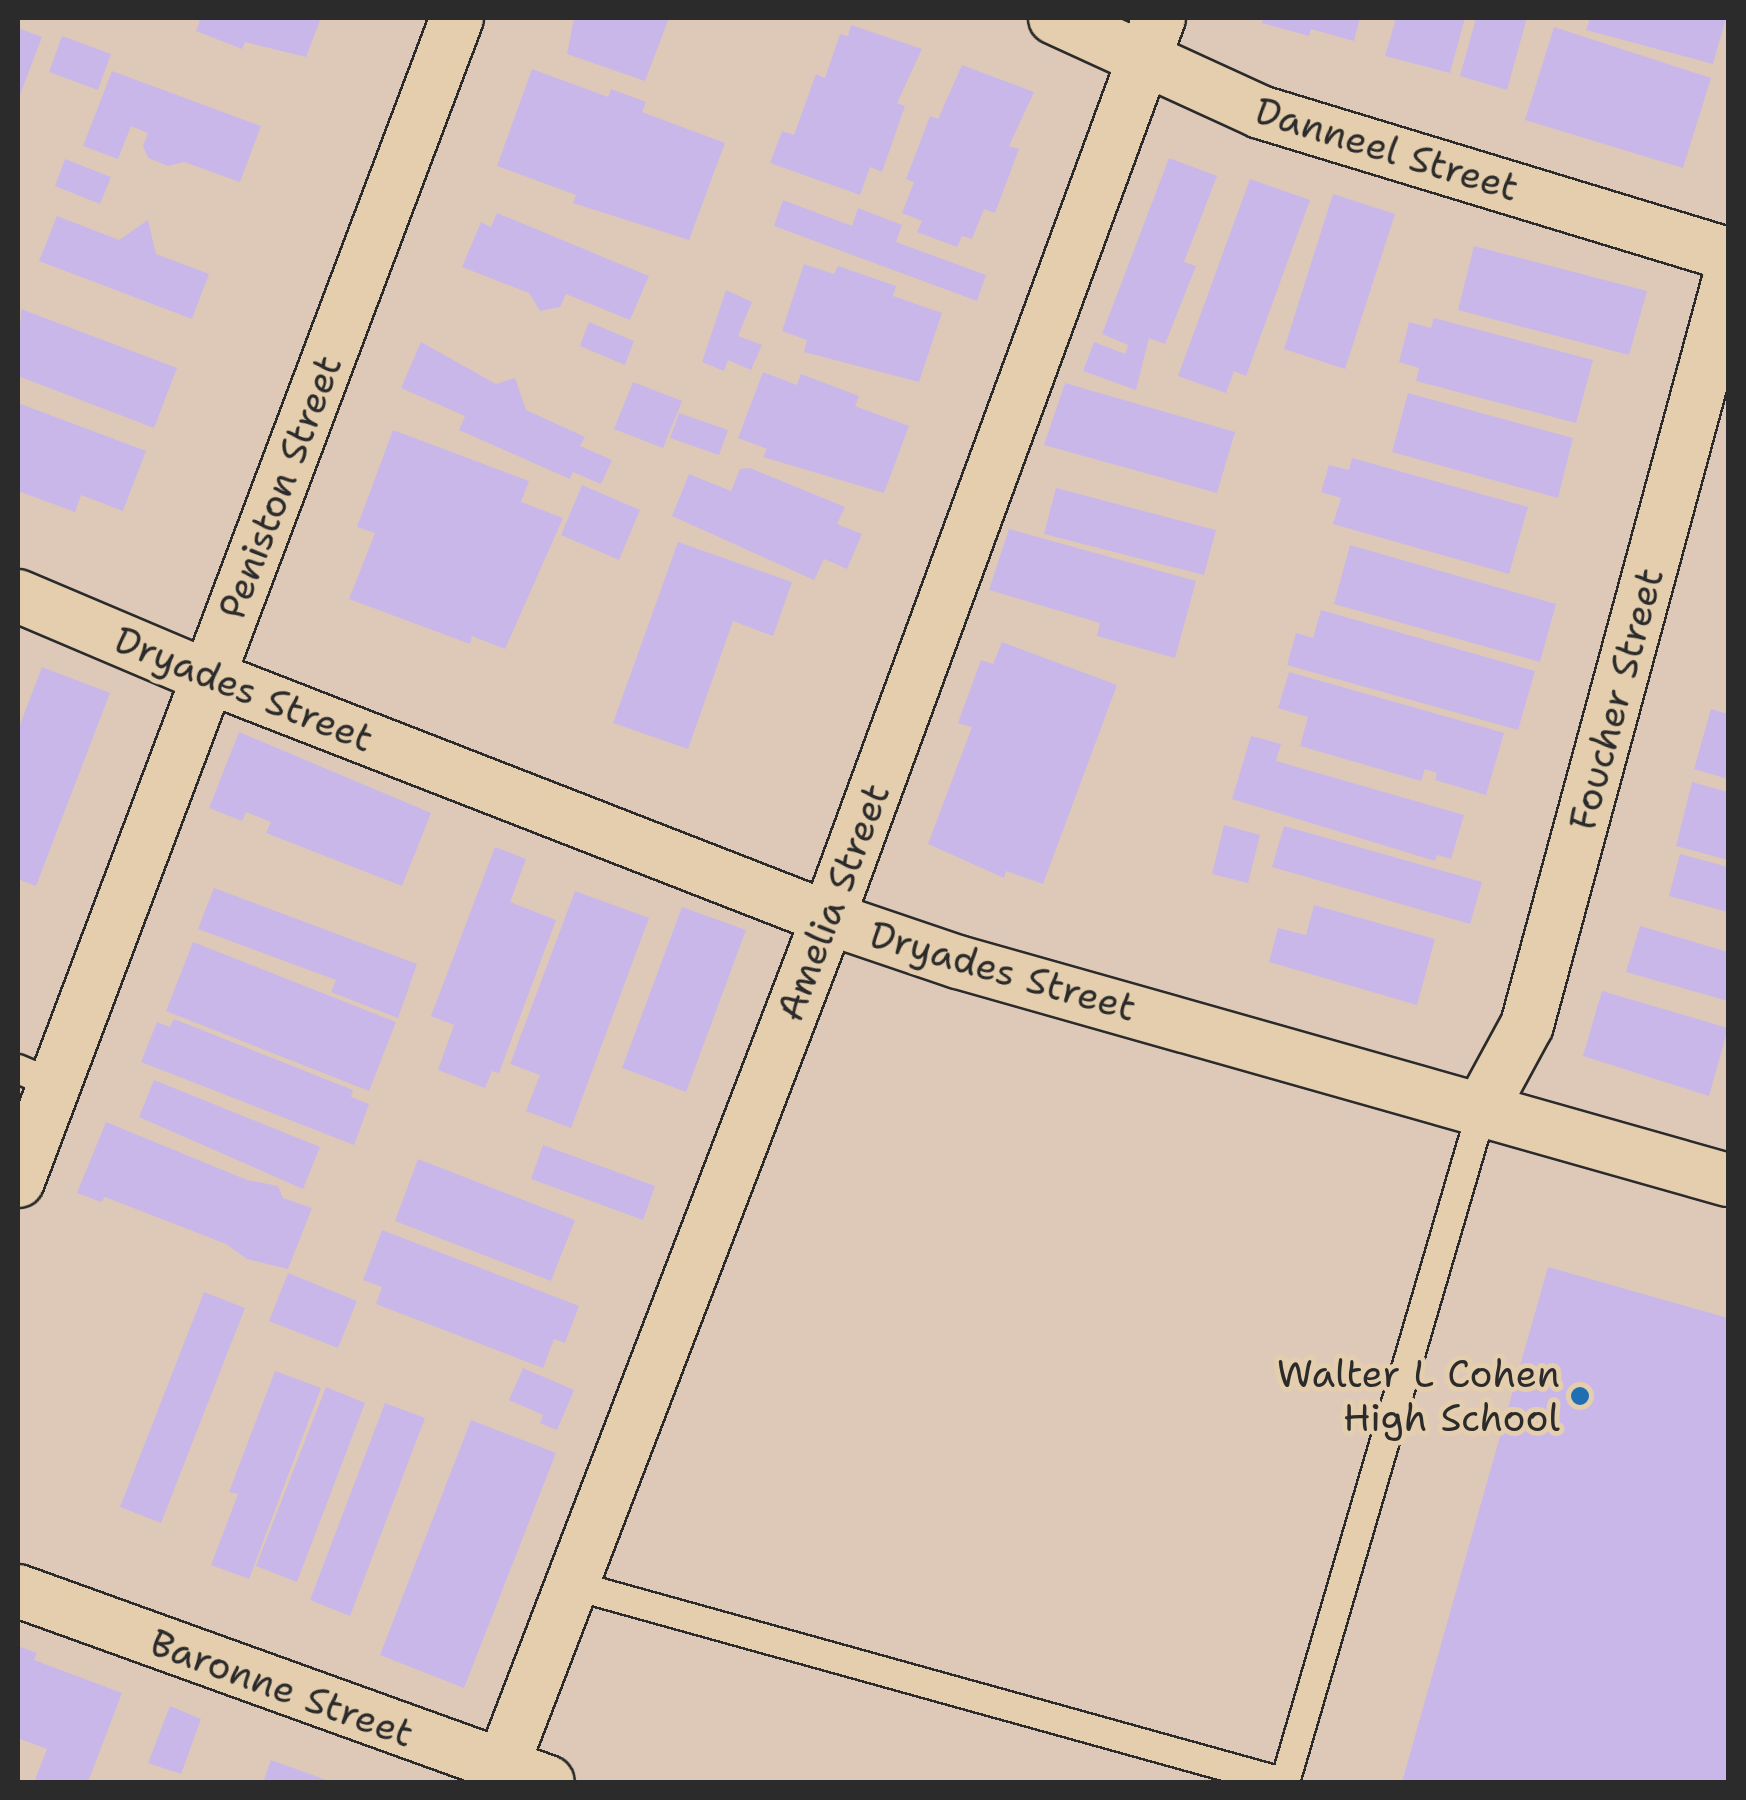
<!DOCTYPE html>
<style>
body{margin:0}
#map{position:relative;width:1746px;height:1800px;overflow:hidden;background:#dec9b9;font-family:"Shantell Sans",sans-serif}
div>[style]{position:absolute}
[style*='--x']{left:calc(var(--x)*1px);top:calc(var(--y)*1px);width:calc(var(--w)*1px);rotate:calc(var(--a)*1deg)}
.building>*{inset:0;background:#c8b7e8}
.roads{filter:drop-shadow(2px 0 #2b2b2b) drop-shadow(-2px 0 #2b2b2b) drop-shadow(0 2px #2b2b2b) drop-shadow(0 -2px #2b2b2b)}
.lane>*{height:28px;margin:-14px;padding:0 14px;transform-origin:14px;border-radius:14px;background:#e4cead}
.street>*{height:52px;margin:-26px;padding:0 26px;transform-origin:26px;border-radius:26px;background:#e4cead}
.dots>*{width:28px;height:28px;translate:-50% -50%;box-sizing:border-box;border:5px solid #e4cead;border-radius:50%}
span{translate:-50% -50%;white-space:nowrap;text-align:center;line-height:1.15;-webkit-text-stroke:10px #e4cead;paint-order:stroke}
.street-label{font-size:38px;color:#2b2b2b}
.poi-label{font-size:38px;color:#2b2b2b}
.right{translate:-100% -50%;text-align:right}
.frame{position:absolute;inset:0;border:20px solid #2b2b2b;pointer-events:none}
</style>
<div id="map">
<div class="building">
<i style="clip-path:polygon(191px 18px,321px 18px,306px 57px,245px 42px,242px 49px,196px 31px,200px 21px)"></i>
<i style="clip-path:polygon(574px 18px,669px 18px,645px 81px,567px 54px)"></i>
<i style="clip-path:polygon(1263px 18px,1360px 18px,1354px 41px,1311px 29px,1309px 36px,1262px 23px)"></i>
<i style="clip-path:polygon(1396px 18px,1465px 18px,1450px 73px,1385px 56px)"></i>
<i style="clip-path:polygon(1476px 18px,1527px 18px,1507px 90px,1460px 76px)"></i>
<i style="clip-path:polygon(1590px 18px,1726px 18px,1713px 64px,1586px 30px)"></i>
<i style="clip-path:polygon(851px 25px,922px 49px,897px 103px,905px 106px,882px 172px,870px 167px,860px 195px,770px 163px,782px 131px,794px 135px,816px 74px,825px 78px,840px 34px,848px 36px)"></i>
<i style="clip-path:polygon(1554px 27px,1711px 78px,1683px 168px,1525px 120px)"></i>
<i style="clip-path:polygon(18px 28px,42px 37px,18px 100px)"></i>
<i style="clip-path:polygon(62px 36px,111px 54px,98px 90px,49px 72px)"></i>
<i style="clip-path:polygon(962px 65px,1034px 92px,1009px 146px,1019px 149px,995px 213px,984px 209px,972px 239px,962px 236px,957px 247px,917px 232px,922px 221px,902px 213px,914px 182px,906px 179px,930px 116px,938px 119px)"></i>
<i style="clip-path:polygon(532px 69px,608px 97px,611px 89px,646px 102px,642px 112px,725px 143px,689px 240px,573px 203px,576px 195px,497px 166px)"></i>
<i style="clip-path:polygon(112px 71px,261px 126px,240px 182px,184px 162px,168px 166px,148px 158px,143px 146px,148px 133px,131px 126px,118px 159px,83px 146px)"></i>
<i style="clip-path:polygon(1169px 158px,1217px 176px,1184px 262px,1196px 266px,1165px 344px,1149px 338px,1136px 390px,1083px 371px,1094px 342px,1125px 354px,1128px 345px,1102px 334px)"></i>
<i style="clip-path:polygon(65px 159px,111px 177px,100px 204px,55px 186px)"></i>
<i style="clip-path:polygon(1250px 179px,1310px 200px,1246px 376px,1234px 371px,1226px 393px,1178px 376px)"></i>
<i style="clip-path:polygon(1333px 194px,1395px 214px,1345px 369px,1284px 349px)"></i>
<i style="clip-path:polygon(783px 200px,852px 226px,858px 208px,902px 225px,896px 242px,986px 275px,977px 301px,774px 226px)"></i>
<i style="clip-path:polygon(497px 213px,649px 276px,630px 320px,566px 294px,560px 307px,540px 311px,529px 293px,462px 267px,481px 222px,491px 227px)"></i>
<i style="clip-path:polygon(57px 216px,119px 240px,148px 220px,156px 254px,209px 274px,192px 319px,39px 261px)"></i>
<i style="clip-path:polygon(1474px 246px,1647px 291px,1629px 355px,1458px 310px)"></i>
<i style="clip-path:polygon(804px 264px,834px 274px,838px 266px,896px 286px,893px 296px,942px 313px,919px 382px,804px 352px,807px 340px,782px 331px)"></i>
<i style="clip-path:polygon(726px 290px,752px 302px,738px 336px,762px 345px,751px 370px,728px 360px,724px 371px,702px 362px)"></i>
<i style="clip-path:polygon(21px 309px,177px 368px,154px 428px,18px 376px)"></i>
<i style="clip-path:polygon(1434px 318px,1593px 360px,1576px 423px,1416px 381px,1419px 368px,1399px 362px,1409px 322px,1431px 328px)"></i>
<i style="clip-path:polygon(589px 322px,634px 341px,625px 365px,580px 346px)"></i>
<i style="clip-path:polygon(421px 342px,496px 384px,515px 378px,526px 410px,585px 437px,580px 446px,612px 460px,601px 484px,573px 472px,570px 479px,459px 430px,465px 416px,401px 388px)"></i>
<i style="clip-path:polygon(763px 372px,797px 385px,801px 374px,859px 396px,855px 406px,909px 426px,884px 493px,763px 457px,767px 449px,738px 438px)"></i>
<i style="clip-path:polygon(633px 382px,682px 401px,663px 448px,614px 429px)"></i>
<i style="clip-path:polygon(1065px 383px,1235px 432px,1217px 493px,1044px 445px)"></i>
<i style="clip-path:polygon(1408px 393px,1573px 438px,1558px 498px,1392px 452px)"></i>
<i style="clip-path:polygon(18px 403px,146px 451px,123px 511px,81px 495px,75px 512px,18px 491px)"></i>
<i style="clip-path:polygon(679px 413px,728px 430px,719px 455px,670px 438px)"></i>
<i style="clip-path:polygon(393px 430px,529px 481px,521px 502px,563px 518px,505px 649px,472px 636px,470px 644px,349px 599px,375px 533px,357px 527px)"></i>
<i style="clip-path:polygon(1352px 458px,1528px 507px,1509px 574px,1333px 524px,1341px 498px,1321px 492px,1329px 465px,1349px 470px)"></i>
<i style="clip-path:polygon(750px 468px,845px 507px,837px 524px,862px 534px,847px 569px,824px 559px,814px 580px,672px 516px,689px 474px,731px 491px,740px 469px)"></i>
<i style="clip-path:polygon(582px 485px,640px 510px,619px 560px,561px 535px)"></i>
<i style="clip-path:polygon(1056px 488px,1216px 530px,1204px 575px,1044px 534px)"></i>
<i style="clip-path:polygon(1009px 529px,1196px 581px,1175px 658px,1097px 636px,1100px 623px,989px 590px)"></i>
<i style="clip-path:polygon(678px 542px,792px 582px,773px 636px,733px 621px,688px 749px,613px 723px)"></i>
<i style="clip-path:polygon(1350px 545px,1556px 604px,1540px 662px,1334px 604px)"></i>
<i style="clip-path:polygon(1321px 610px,1535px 671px,1518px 730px,1287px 665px,1296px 633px,1313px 638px)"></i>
<i style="clip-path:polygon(1002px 642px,1117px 685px,1043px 884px,1006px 871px,1004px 878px,928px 844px,972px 727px,958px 723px,981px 660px,993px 664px)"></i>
<i style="clip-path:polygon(42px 667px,110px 693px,36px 886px,18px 879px,18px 730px)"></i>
<i style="clip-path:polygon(1289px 672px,1504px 733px,1486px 795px,1435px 780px,1437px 773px,1425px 769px,1421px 781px,1300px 746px,1308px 717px,1278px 708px)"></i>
<i style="clip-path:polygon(1711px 709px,1728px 714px,1728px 779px,1694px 769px)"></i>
<i style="clip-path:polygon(239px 732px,431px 813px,402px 886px,266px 833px,271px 822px,246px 812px,242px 821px,209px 808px)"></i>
<i style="clip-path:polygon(1251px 736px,1281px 744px,1276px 761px,1464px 815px,1451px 859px,1437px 855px,1435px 861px,1232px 799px)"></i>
<i style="clip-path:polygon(1692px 782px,1728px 792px,1728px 860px,1676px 846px)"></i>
<i style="clip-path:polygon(1224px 825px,1260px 835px,1248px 883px,1212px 874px)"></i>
<i style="clip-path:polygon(1284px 826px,1482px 882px,1470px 924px,1272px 867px)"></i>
<i style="clip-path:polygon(495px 847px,526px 859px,510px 902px,556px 920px,499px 1073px,492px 1071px,485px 1088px,438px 1070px,454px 1025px,431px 1016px)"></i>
<i style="clip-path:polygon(1680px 854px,1728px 867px,1728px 912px,1669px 896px)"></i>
<i style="clip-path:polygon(214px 888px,417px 964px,398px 1018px,331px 992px,336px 980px,198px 929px)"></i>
<i style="clip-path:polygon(575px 891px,649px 918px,571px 1128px,526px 1111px,540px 1075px,510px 1064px)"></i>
<i style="clip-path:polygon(1314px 905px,1435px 939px,1417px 1005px,1269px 962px,1278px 928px,1306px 935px)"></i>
<i style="clip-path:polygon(682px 907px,746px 930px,686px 1092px,622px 1068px)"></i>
<i style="clip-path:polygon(1640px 926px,1728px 952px,1728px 1001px,1626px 972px)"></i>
<i style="clip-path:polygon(193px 942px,396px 1022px,369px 1091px,166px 1011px)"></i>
<i style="clip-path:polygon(1602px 991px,1728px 1028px,1709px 1096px,1583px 1056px)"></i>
<i style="clip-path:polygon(174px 1019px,353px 1090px,351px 1097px,369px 1104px,354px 1145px,141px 1062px,157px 1022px,170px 1027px)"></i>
<i style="clip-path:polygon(154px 1080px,320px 1147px,303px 1189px,139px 1117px)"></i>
<i style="clip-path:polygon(106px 1122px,247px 1180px,278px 1186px,283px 1198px,312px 1208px,288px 1269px,247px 1259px,226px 1244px,105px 1197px,101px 1202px,77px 1193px)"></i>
<i style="clip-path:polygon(543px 1145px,655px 1186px,643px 1220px,531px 1179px)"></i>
<i style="clip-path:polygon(418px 1159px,575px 1220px,551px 1281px,395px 1221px)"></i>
<i style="clip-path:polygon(382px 1230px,579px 1306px,565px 1343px,554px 1339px,543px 1368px,376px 1304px,382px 1287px,363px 1280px)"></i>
<i style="clip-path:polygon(1548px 1267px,1728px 1318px,1728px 1782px,1402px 1782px)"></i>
<i style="clip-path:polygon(288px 1273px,357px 1301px,338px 1348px,269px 1321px)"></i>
<i style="clip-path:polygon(204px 1292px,245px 1308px,161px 1523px,120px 1507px)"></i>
<i style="clip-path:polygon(523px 1368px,574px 1390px,557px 1430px,540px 1423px,543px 1415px,509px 1400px)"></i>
<i style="clip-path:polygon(275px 1371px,321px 1388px,249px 1579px,211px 1565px,238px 1494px,229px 1492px)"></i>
<i style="clip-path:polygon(326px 1387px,365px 1403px,297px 1582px,256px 1566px)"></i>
<i style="clip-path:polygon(385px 1403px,425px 1418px,350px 1616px,310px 1600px)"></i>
<i style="clip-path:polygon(471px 1420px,556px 1453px,464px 1688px,380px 1655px)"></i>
<i style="clip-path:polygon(18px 1646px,37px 1653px,34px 1660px,122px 1693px,88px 1782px,34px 1782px,47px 1749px,18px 1738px)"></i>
<i style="clip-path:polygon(170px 1706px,201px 1719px,181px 1774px,148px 1763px)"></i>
<i style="clip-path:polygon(271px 1760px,332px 1782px,263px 1782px)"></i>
</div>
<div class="roads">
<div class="lane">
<i style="--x:18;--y:1069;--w:39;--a:23"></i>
<i style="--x:572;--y:1585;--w:737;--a:15.51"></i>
<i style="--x:1285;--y:1782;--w:704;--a:-73.67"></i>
</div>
<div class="street">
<i style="--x:1055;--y:18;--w:226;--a:24.6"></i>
<i style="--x:1260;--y:112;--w:489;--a:16.9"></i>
<i style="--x:18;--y:596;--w:207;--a:23"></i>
<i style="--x:209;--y:677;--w:664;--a:21.27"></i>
<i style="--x:828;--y:918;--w:137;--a:18.7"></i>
<i style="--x:958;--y:962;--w:800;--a:15.81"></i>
<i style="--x:1483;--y:1106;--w:92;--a:-61.5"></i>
<i style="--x:1527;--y:1025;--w:769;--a:-74.84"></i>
<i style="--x:18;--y:1181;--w:1243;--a:-69.32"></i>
<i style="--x:18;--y:1591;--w:563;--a:19.82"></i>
<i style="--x:496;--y:1782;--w:926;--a:-68.98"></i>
<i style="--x:828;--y:918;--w:959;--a:-69.81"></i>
</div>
</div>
<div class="dots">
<i style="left:1580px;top:1396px;background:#1f6fb2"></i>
</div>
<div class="street-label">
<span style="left:1387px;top:149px;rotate:17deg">Danneel Street</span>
<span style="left:280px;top:487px;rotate:-69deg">Peniston Street</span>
<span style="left:244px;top:689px;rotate:22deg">Dryades Street</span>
<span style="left:1616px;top:699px;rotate:-75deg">Foucher Street</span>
<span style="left:833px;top:902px;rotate:-69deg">Amelia Street</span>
<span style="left:1003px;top:971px;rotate:16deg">Dryades Street</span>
<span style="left:282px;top:1688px;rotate:20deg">Baronne Street</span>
</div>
<div class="poi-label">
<span class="right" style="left:1560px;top:1396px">Walter L Cohen<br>High School</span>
</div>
<div class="frame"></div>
</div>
